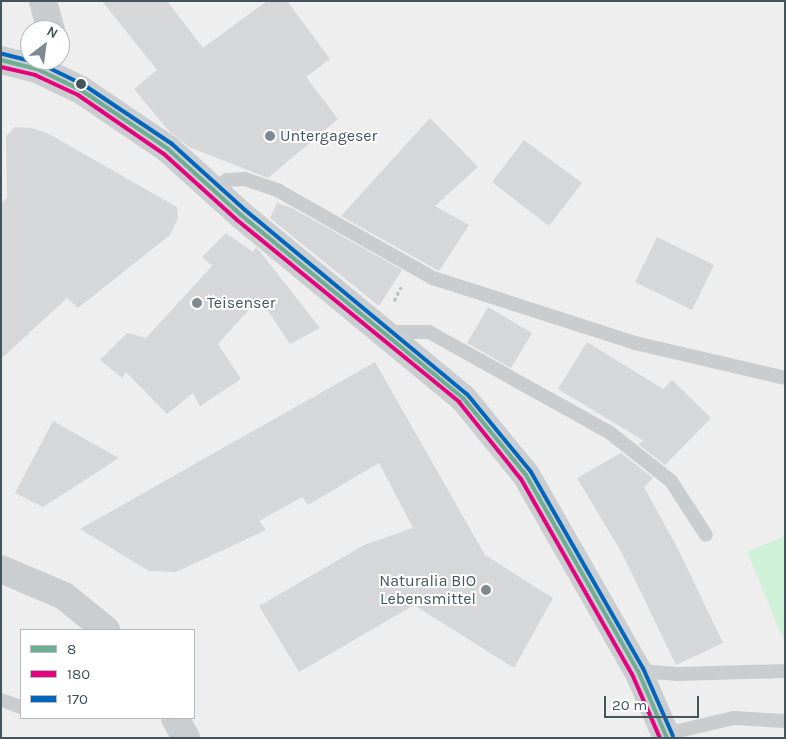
<!DOCTYPE html>
<style>
body{margin:0}
#map{position:relative;width:786px;height:739px;overflow:hidden;background:#efeeee;font-family:Karla,sans-serif}
div>[style]{position:absolute}
[style*='--x']{left:calc(var(--x)*1px);top:calc(var(--y)*1px);width:calc(var(--w)*1px);rotate:calc(var(--a)*1deg)}
.green>*{inset:0;background:#cff1d7}
.building>*{inset:0;background:#d6d7d8}
.path>*{height:3px;margin-top:-1.5px;transform-origin:0;background:repeating-linear-gradient(90deg,#b5c4be 0 4px,transparent 0 6.5px)}
.lane>*{height:14px;margin:-7px;padding:0 7px;transform-origin:7px;border-radius:7px;background:#c9cdcf}
.street>*{height:28px;margin:-14px;padding:0 14px;transform-origin:14px;border-radius:14px;background:#c9cdcf}
.secondary>*{height:28px;margin:-14px;padding:0 14px;transform-origin:14px;border-radius:14px;background:#caced0}
.bus-1>*{height:4px;margin:-2px;padding:0 2px;transform-origin:2px;border-radius:2px;background:#6fae93}
.bus-2>*{height:4px;margin:-2px;padding:0 2px;transform-origin:2px;border-radius:2px;background:#e5007d}
.bus-3>*{height:4px;margin:-2px;padding:0 2px;transform-origin:2px;border-radius:2px;background:#0065bd}
.dots>*{width:14px;height:14px;translate:-50% -50%;box-sizing:border-box;border:2px solid #fff;border-radius:50%}
span{translate:-50% -50%;white-space:nowrap;text-align:center;line-height:1.15;-webkit-text-stroke:4px #fff;paint-order:stroke}
.poi-label{font-size:16px;color:#43545d}
.left{translate:0 -50%;text-align:left}
.right{translate:-100% -50%;text-align:right}
.frame{position:absolute;inset:0;border:2px solid #43545d;pointer-events:none}
.legend{position:absolute;left:20px;top:629px;width:175px;height:90px;box-sizing:border-box;background:#fff;border:1px solid #b4bbbe;margin:0;padding:6px 9px;list-style:none;font-size:15px;color:#43545d}
.legend li{display:flex;align-items:center;gap:10px;height:25px}
.legend b{width:25px;border:1px solid #b4bbbe}
.north{position:absolute;left:20px;top:20px;width:50px;height:50px;box-sizing:border-box;background:#fff;border:1px solid #b4bbbe;border-radius:50%;rotate:30deg;font-size:14px;font-weight:700;line-height:20px;text-align:center;color:#43545d}
.north::after{content:'';display:block;margin:auto;width:18px;height:22px;background:#7f8a90;clip-path:polygon(50% 0,100% 100%,50% 72%,0 100%)}
.scale{position:absolute;left:604px;top:696px;width:95px;height:22px;box-sizing:border-box;border:2px solid #43545d;border-top:0;padding-left:6px;font-size:15px;line-height:18px;white-space:nowrap;color:#43545d;-webkit-text-stroke:4px #fff;paint-order:stroke}
</style>
<div id="map">
<div class="green">
<i style="clip-path:polygon(785px 536px,785px 643px,747px 552px)"></i>
</div>
<div class="building">
<i style="clip-path:polygon(102px 1px,167px 1px,203px 48px,267px 1px,287px 1px,330px 59px,306px 77px,338px 119px,268px 178px,189px 147px,168px 130px,134px 89px,157px 70px)"></i>
<i style="clip-path:polygon(430px 118px,478px 167px,435px 206px,469px 225px,439px 271px,341px 216px)"></i>
<i style="clip-path:polygon(15px 127px,31px 128px,47px 133px,177px 207px,178px 218px,170px 235px,78px 308px,67px 298px,1px 359px,1px 204px,7px 198px,6px 136px)"></i>
<i style="clip-path:polygon(524px 140px,582px 183px,549px 226px,492px 182px)"></i>
<i style="clip-path:polygon(277px 203px,292px 208px,402px 270px,379px 306px,270px 218px)"></i>
<i style="clip-path:polygon(226px 233px,253px 252px,256px 247px,258px 249px,320px 328px,290px 344px,262px 302px,256px 308px,253px 305px,218px 344px,241px 379px,200px 406px,193px 393px,167px 414px,126px 372px,122px 378px,100px 360px,127px 333px,146px 338px,212px 266px,202px 257px)"></i>
<i style="clip-path:polygon(657px 237px,714px 265px,692px 310px,635px 282px)"></i>
<i style="clip-path:polygon(488px 307px,532px 333px,511px 368px,467px 343px)"></i>
<i style="clip-path:polygon(587px 342px,663px 389px,672px 380px,711px 418px,665px 465px,638px 444px,644px 441px,558px 389px)"></i>
<i style="clip-path:polygon(375px 362px,485px 555px,553px 598px,514px 668px,414px 605px,299px 672px,259px 606px,364px 545px,413px 528px,379px 463px,308px 505px,302px 497px,259px 521px,266px 530px,176px 572px,149px 571px,80px 529px)"></i>
<i style="clip-path:polygon(53px 421px,119px 458px,43px 507px,15px 493px)"></i>
<i style="clip-path:polygon(621px 453px,653px 478px,644px 487px,678px 549px,723px 643px,676px 665px,622px 553px,577px 478px)"></i>
</div>
<div class="path">
<i style="--x:394;--y:301;--w:16;--a:-63"></i>
</div>
<div class="lane">
<i style="--x:215;--y:190;--w:16;--a:-40"></i>
<i style="--x:227;--y:180;--w:18;--a:-3"></i>
<i style="--x:245;--y:179;--w:36;--a:19"></i>
<i style="--x:279;--y:191;--w:177;--a:29.5"></i>
<i style="--x:433;--y:278;--w:212;--a:17.8"></i>
<i style="--x:635;--y:343;--w:154;--a:13.1"></i>
<i style="--x:387;--y:332;--w:42;--a:0"></i>
<i style="--x:429;--y:332;--w:206;--a:29.1"></i>
<i style="--x:609;--y:432;--w:79;--a:38.3"></i>
<i style="--x:671;--y:481;--w:64;--a:57.1"></i>
<i style="--x:638;--y:671;--w:40;--a:4.3"></i>
<i style="--x:678;--y:674;--w:107;--a:-1.6"></i>
<i style="--x:1;--y:700;--w:21;--a:19"></i>
<i style="--x:665;--y:734;--w:71;--a:-13.1"></i>
<i style="--x:734;--y:718;--w:51;--a:3.4"></i>
</div>
<div class="street">
<i style="--x:43;--y:1;--w:30;--a:75"></i>
</div>
<div class="secondary">
<i style="--x:1;--y:60;--w:37;--a:14"></i>
<i style="--x:37;--y:69;--w:49;--a:25.5"></i>
<i style="--x:81;--y:90;--w:105;--a:34.1"></i>
<i style="--x:168;--y:149;--w:98;--a:42.1"></i>
<i style="--x:241;--y:215;--w:288;--a:39.5"></i>
<i style="--x:463;--y:398;--w:99;--a:50.7"></i>
<i style="--x:526;--y:475;--w:226;--a:60.3"></i>
<i style="--x:638;--y:671;--w:73;--a:66.6"></i>
<i style="--x:1;--y:569;--w:69;--a:23.2"></i>
<i style="--x:64;--y:596;--w:54;--a:39"></i>
<i style="--x:175;--y:718;--w:23;--a:61"></i>
</div>
<div class="bus-1">
<i style="--x:1;--y:60;--w:37;--a:14"></i>
<i style="--x:37;--y:69;--w:49;--a:25.5"></i>
<i style="--x:81;--y:90;--w:105;--a:34.1"></i>
<i style="--x:168;--y:149;--w:98;--a:42.1"></i>
<i style="--x:241;--y:215;--w:288;--a:39.5"></i>
<i style="--x:463;--y:398;--w:99;--a:50.7"></i>
<i style="--x:526;--y:475;--w:226;--a:60.3"></i>
<i style="--x:638;--y:671;--w:73;--a:66.6"></i>
</div>
<div class="bus-2">
<i style="--x:1;--y:67;--w:35;--a:13"></i>
<i style="--x:35;--y:75;--w:47;--a:24.9"></i>
<i style="--x:78;--y:95;--w:104;--a:34.5"></i>
<i style="--x:164;--y:154;--w:98;--a:42.1"></i>
<i style="--x:237;--y:220;--w:287;--a:39.3"></i>
<i style="--x:459;--y:402;--w:99;--a:51.2"></i>
<i style="--x:521;--y:479;--w:224;--a:60.4"></i>
<i style="--x:632;--y:674;--w:70;--a:66.4"></i>
</div>
<div class="bus-3">
<i style="--x:3;--y:54;--w:37;--a:14"></i>
<i style="--x:39;--y:63;--w:50;--a:26.1"></i>
<i style="--x:84;--y:85;--w:106;--a:33.8"></i>
<i style="--x:172;--y:144;--w:98;--a:42.1"></i>
<i style="--x:245;--y:210;--w:288;--a:39.7"></i>
<i style="--x:467;--y:394;--w:101;--a:50.6"></i>
<i style="--x:531;--y:472;--w:226;--a:60.3"></i>
<i style="--x:643;--y:668;--w:74;--a:66.2"></i>
</div>
<div class="dots">
<i style="left:81px;top:84px;background:#43545d"></i>
<i style="left:270px;top:136px;background:#7f8a90"></i>
<i style="left:197px;top:303px;background:#7f8a90"></i>
<i style="left:486px;top:590px;background:#7f8a90"></i>
</div>
<div class="poi-label">
<span class="left" style="left:280px;top:136px">Untergageser</span>
<span class="left" style="left:207px;top:303px">Teisenser</span>
<span class="right" style="left:476px;top:590px">Naturalia BIO<br>Lebensmittel</span>
</div>
<div class="frame"></div>
<ul class="legend">
<li><b style="height:6px;background:#6fae93"></b>8</li>
<li><b style="height:6px;background:#e5007d"></b>180</li>
<li><b style="height:6px;background:#0065bd"></b>170</li>
</ul>
<div class="north">N</div>
<div class="scale">20 m</div>
</div>
